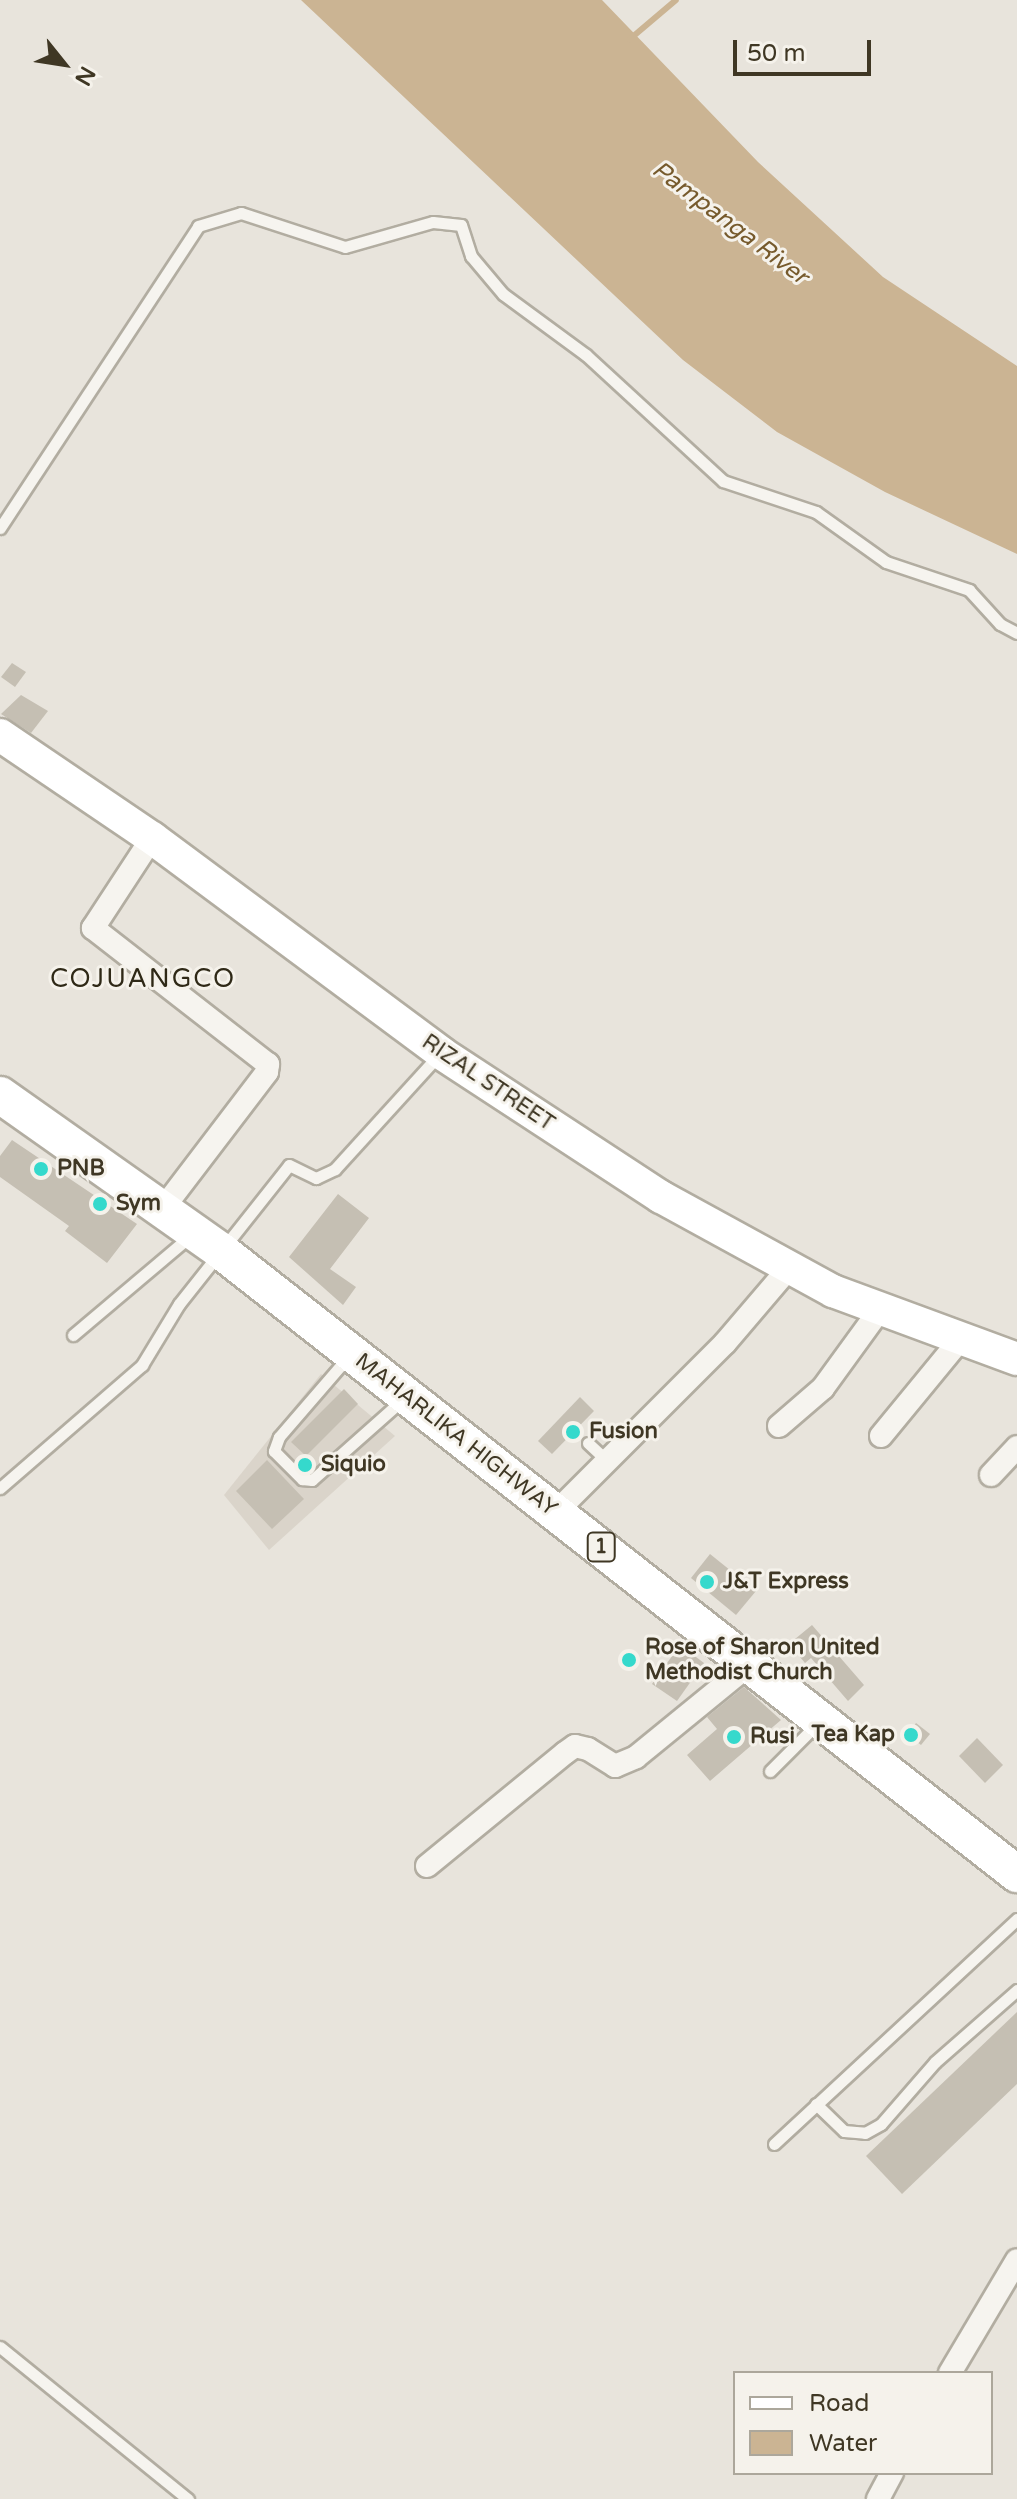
<!DOCTYPE html>
<style>
body{margin:0}
#map{position:relative;width:1017px;height:2499px;overflow:hidden;background:#e8e4dc;font-family:"Varela Round",sans-serif}
div>[style]{position:absolute}
[style*='--x']{left:calc(var(--x)*1px);top:calc(var(--y)*1px);width:calc(var(--w)*1px);rotate:calc(var(--a)*1deg)}
.built>*{inset:0;background:#dad4ca}
.water>*{inset:0;background:#cbb493}
.stream>*{height:6px;margin:-3px;padding:0 3px;transform-origin:3px;border-radius:3px;background:#cbb493}
.building>*{inset:0;background:#c5bfb3}
.roads{filter:drop-shadow(2px 0 #b2ada1) drop-shadow(-2px 0 #b2ada1) drop-shadow(0 2px #b2ada1) drop-shadow(0 -2px #b2ada1)}
.lane>*{height:11px;margin:-5.5px;padding:0 5.5px;transform-origin:5.5px;border-radius:5.5px;background:#f6f4ef}
.street>*{height:22px;margin:-11px;padding:0 11px;transform-origin:11px;border-radius:11px;background:#f6f4ef}
.secondary>*{height:32px;margin:-16px;padding:0 16px;transform-origin:16px;border-radius:16px;background:#fff}
.primary>*{height:36px;margin:-18px;padding:0 18px;transform-origin:18px;border-radius:18px;background:#fff}
.dots>*{width:22px;height:22px;translate:-50% -50%;box-sizing:border-box;border:4px solid #f5f2eb;border-radius:50%}
span{translate:-50% -50%;white-space:nowrap;text-align:center;line-height:1.15;-webkit-text-stroke:6px #f5f2eb;paint-order:stroke}
.shield-label span{padding:2px 6px;background:#f5f2eb;border:2px solid;border-radius:6px;-webkit-text-stroke-width:0}
.shield-label{font-size:20px;color:#3f3724;font-weight:700}
.street-label{font-size:22px;color:#3f3724}
.poi-label{font-size:22px;color:#3f3724;font-weight:700}
.left{translate:0 -50%;text-align:left}
.right{translate:-100% -50%;text-align:right}
.water-label{font-size:24px;color:#765a2c;font-style:italic}
.quarter-label{font-size:26px;color:#2f2917;letter-spacing:2px}
.legend{position:absolute;left:733px;top:2371px;width:260px;height:104px;box-sizing:border-box;background:#f5f2eb;border:2px solid #aca79b;margin:0;padding:10px 14px;list-style:none;font-size:24px;color:#3f3724}
.legend li{display:flex;align-items:center;gap:16px;height:40px}
.legend b{width:40px;border:2px solid #aca79b}
.north{position:absolute;left:24px;top:24px;width:80px;height:80px;-webkit-text-stroke:6px #f5f2eb;paint-order:stroke;rotate:120deg;font-size:22px;font-weight:700;line-height:32px;text-align:center;color:#3f3724}
.north::after{content:'';display:block;margin:auto;width:28px;height:36px;background:#3f3724;clip-path:polygon(50% 0,100% 100%,50% 72%,0 100%)}
.scale{position:absolute;left:733px;top:40px;width:138px;height:36px;box-sizing:border-box;border:4px solid #3f3724;border-top:0;padding-left:10px;font-size:24px;line-height:28px;white-space:nowrap;color:#3f3724;-webkit-text-stroke:6px #f5f2eb;paint-order:stroke}
</style>
<div id="map">
<div class="built">
<i style="clip-path:polygon(321px 1374px,395px 1436px,269px 1550px,224px 1495px)"></i>
</div>
<div class="water">
<i style="clip-path:polygon(301px 0,602px 0,758px 162px,883px 277px,1017px 366px,1017px 554px,885px 492px,777px 432px,683px 360px)"></i>
</div>
<div class="stream">
<i style="--x:630;--y:39;--w:60;--a:-40.3"></i>
</div>
<div class="building">
<i style="clip-path:polygon(12px 663px,26px 672px,15px 687px,1px 677px)"></i>
<i style="clip-path:polygon(21px 695px,48px 711px,31px 733px,1px 714px)"></i>
<i style="clip-path:polygon(12px 1140px,137px 1224px,107px 1263px,65px 1231px,69px 1226px,0 1177px,0 1156px)"></i>
<i style="clip-path:polygon(338px 1194px,369px 1218px,330px 1269px,356px 1287px,343px 1305px,289px 1257px)"></i>
<i style="clip-path:polygon(344px 1389px,358px 1404px,306px 1456px,291px 1442px)"></i>
<i style="clip-path:polygon(580px 1397px,594px 1411px,552px 1454px,538px 1441px)"></i>
<i style="clip-path:polygon(267px 1460px,304px 1499px,272px 1529px,236px 1491px)"></i>
<i style="clip-path:polygon(710px 1554px,756px 1591px,736px 1615px,691px 1578px)"></i>
<i style="clip-path:polygon(812px 1625px,864px 1685px,848px 1701px,811px 1658px,805px 1663px,789px 1644px)"></i>
<i style="clip-path:polygon(680px 1645px,704px 1663px,677px 1701px,652px 1684px)"></i>
<i style="clip-path:polygon(744px 1687px,781px 1720px,710px 1781px,687px 1755px,717px 1729px,707px 1717px)"></i>
<i style="clip-path:polygon(916px 1723px,930px 1734px,921px 1745px,908px 1735px)"></i>
<i style="clip-path:polygon(977px 1738px,1003px 1765px,985px 1783px,959px 1756px)"></i>
<i style="clip-path:polygon(1017px 2012px,1017px 2084px,902px 2194px,866px 2156px)"></i>
</div>
<div class="roads">
<div class="lane">
<i style="--x:0;--y:528;--w:361;--a:-56.7"></i>
<i style="--x:198;--y:226;--w:45;--a:-16.8"></i>
<i style="--x:241;--y:213;--w:109;--a:18.1"></i>
<i style="--x:345;--y:247;--w:91;--a:-15.9"></i>
<i style="--x:433;--y:222;--w:28;--a:6"></i>
<i style="--x:461;--y:225;--w:33;--a:72"></i>
<i style="--x:471;--y:256;--w:50;--a:49.9"></i>
<i style="--x:503;--y:294;--w:103;--a:36.3"></i>
<i style="--x:586;--y:355;--w:186;--a:42.6"></i>
<i style="--x:723;--y:481;--w:98;--a:18.4"></i>
<i style="--x:816;--y:512;--w:86;--a:35.5"></i>
<i style="--x:886;--y:562;--w:88;--a:18.6"></i>
<i style="--x:969;--y:590;--w:46;--a:47.6"></i>
<i style="--x:1000;--y:624;--w:19;--a:28"></i>
<i style="--x:73;--y:1335;--w:153;--a:-40.2"></i>
<i style="--x:348;--y:1357;--w:106;--a:130.8"></i>
<i style="--x:279;--y:1437;--w:15;--a:110"></i>
<i style="--x:274;--y:1451;--w:40;--a:45"></i>
<i style="--x:302;--y:1479;--w:10;--a:6"></i>
<i style="--x:312;--y:1480;--w:120;--a:-41.6"></i>
<i style="--x:588;--y:1443;--w:25;--a:43"></i>
<i style="--x:0;--y:1488;--w:188;--a:-40.9"></i>
<i style="--x:142;--y:1365;--w:71;--a:-58.8"></i>
<i style="--x:179;--y:1304;--w:177;--a:-51.6"></i>
<i style="--x:289;--y:1165;--w:30;--a:26"></i>
<i style="--x:316;--y:1178;--w:21;--a:-25"></i>
<i style="--x:335;--y:1169;--w:153;--a:-47.7"></i>
<i style="--x:770;--y:1771;--w:66;--a:-45"></i>
<i style="--x:816;--y:2104;--w:39;--a:44"></i>
<i style="--x:844;--y:2131;--w:21;--a:5"></i>
<i style="--x:865;--y:2133;--w:18;--a:-29"></i>
<i style="--x:881;--y:2124;--w:82;--a:-48.9"></i>
<i style="--x:935;--y:2062;--w:109;--a:-41.3"></i>
<i style="--x:774;--y:2144;--w:331;--a:-42.8"></i>
<i style="--x:0;--y:2347;--w:242;--a:39"></i>
</div>
<div class="street">
<i style="--x:152;--y:838;--w:108;--a:123.2"></i>
<i style="--x:93;--y:928;--w:222;--a:37.9"></i>
<i style="--x:268;--y:1064;--w:8;--a:97"></i>
<i style="--x:267;--y:1072;--w:175;--a:127.3"></i>
<i style="--x:779;--y:1426;--w:58;--a:-40.8"></i>
<i style="--x:823;--y:1388;--w:95;--a:-54"></i>
<i style="--x:881;--y:1436;--w:123;--a:-50.6"></i>
<i style="--x:991;--y:1475;--w:38;--a:-47"></i>
<i style="--x:556;--y:1512;--w:239;--a:-45"></i>
<i style="--x:725;--y:1343;--w:99;--a:-49.5"></i>
<i style="--x:427;--y:1866;--w:178;--a:-39.3"></i>
<i style="--x:565;--y:1753;--w:12;--a:-35"></i>
<i style="--x:575;--y:1746;--w:13;--a:13"></i>
<i style="--x:588;--y:1749;--w:32;--a:32"></i>
<i style="--x:615;--y:1766;--w:23;--a:-23"></i>
<i style="--x:636;--y:1757;--w:146;--a:-39.2"></i>
<i style="--x:950;--y:2373;--w:131;--a:-59.3"></i>
<i style="--x:878;--y:2499;--w:30;--a:-62"></i>
</div>
<div class="secondary">
<i style="--x:0;--y:735;--w:184;--a:34.1"></i>
<i style="--x:152;--y:838;--w:360;--a:36.6"></i>
<i style="--x:441;--y:1053;--w:263;--a:33.2"></i>
<i style="--x:661;--y:1197;--w:196;--a:28.7"></i>
<i style="--x:833;--y:1291;--w:196;--a:20.3"></i>
</div>
<div class="primary">
<i style="--x:0;--y:1095;--w:271;--a:35.2"></i>
<i style="--x:221;--y:1251;--w:1011;--a:38.05"></i>
</div>
</div>
<div class="dots">
<i style="left:41px;top:1169px;background:#35d9cc"></i>
<i style="left:100px;top:1204px;background:#35d9cc"></i>
<i style="left:573px;top:1432px;background:#35d9cc"></i>
<i style="left:305px;top:1465px;background:#35d9cc"></i>
<i style="left:707px;top:1582px;background:#35d9cc"></i>
<i style="left:629px;top:1660px;background:#35d9cc"></i>
<i style="left:911px;top:1735px;background:#35d9cc"></i>
<i style="left:734px;top:1737px;background:#35d9cc"></i>
</div>
<div class="shield-label">
<span style="left:601px;top:1547px">1</span>
</div>
<div class="street-label">
<span style="left:488px;top:1083px;rotate:34deg">RIZAL STREET</span>
<span style="left:456px;top:1435px;rotate:38deg">MAHARLIKA HIGHWAY</span>
</div>
<div class="poi-label">
<span class="left" style="left:57px;top:1169px">PNB</span>
<span class="left" style="left:116px;top:1204px">Sym</span>
<span class="left" style="left:589px;top:1432px">Fusion</span>
<span class="left" style="left:321px;top:1465px">Siquio</span>
<span class="left" style="left:723px;top:1582px">J&amp;T Express</span>
<span class="left" style="left:645px;top:1660px">Rose of Sharon United<br>Methodist Church</span>
<span class="right" style="left:895px;top:1735px">Tea Kap</span>
<span class="left" style="left:750px;top:1737px">Rusi</span>
</div>
<div class="water-label">
<span style="left:730px;top:223px;rotate:37deg">Pampanga River</span>
</div>
<div class="quarter-label">
<span style="left:143px;top:979px">COJUANGCO</span>
</div>
<ul class="legend">
<li><b style="height:10px;background:#fff"></b>Road</li>
<li><b style="height:22px;background:#cbb493"></b>Water</li>
</ul>
<div class="north">N</div>
<div class="scale">50 m</div>
</div>
